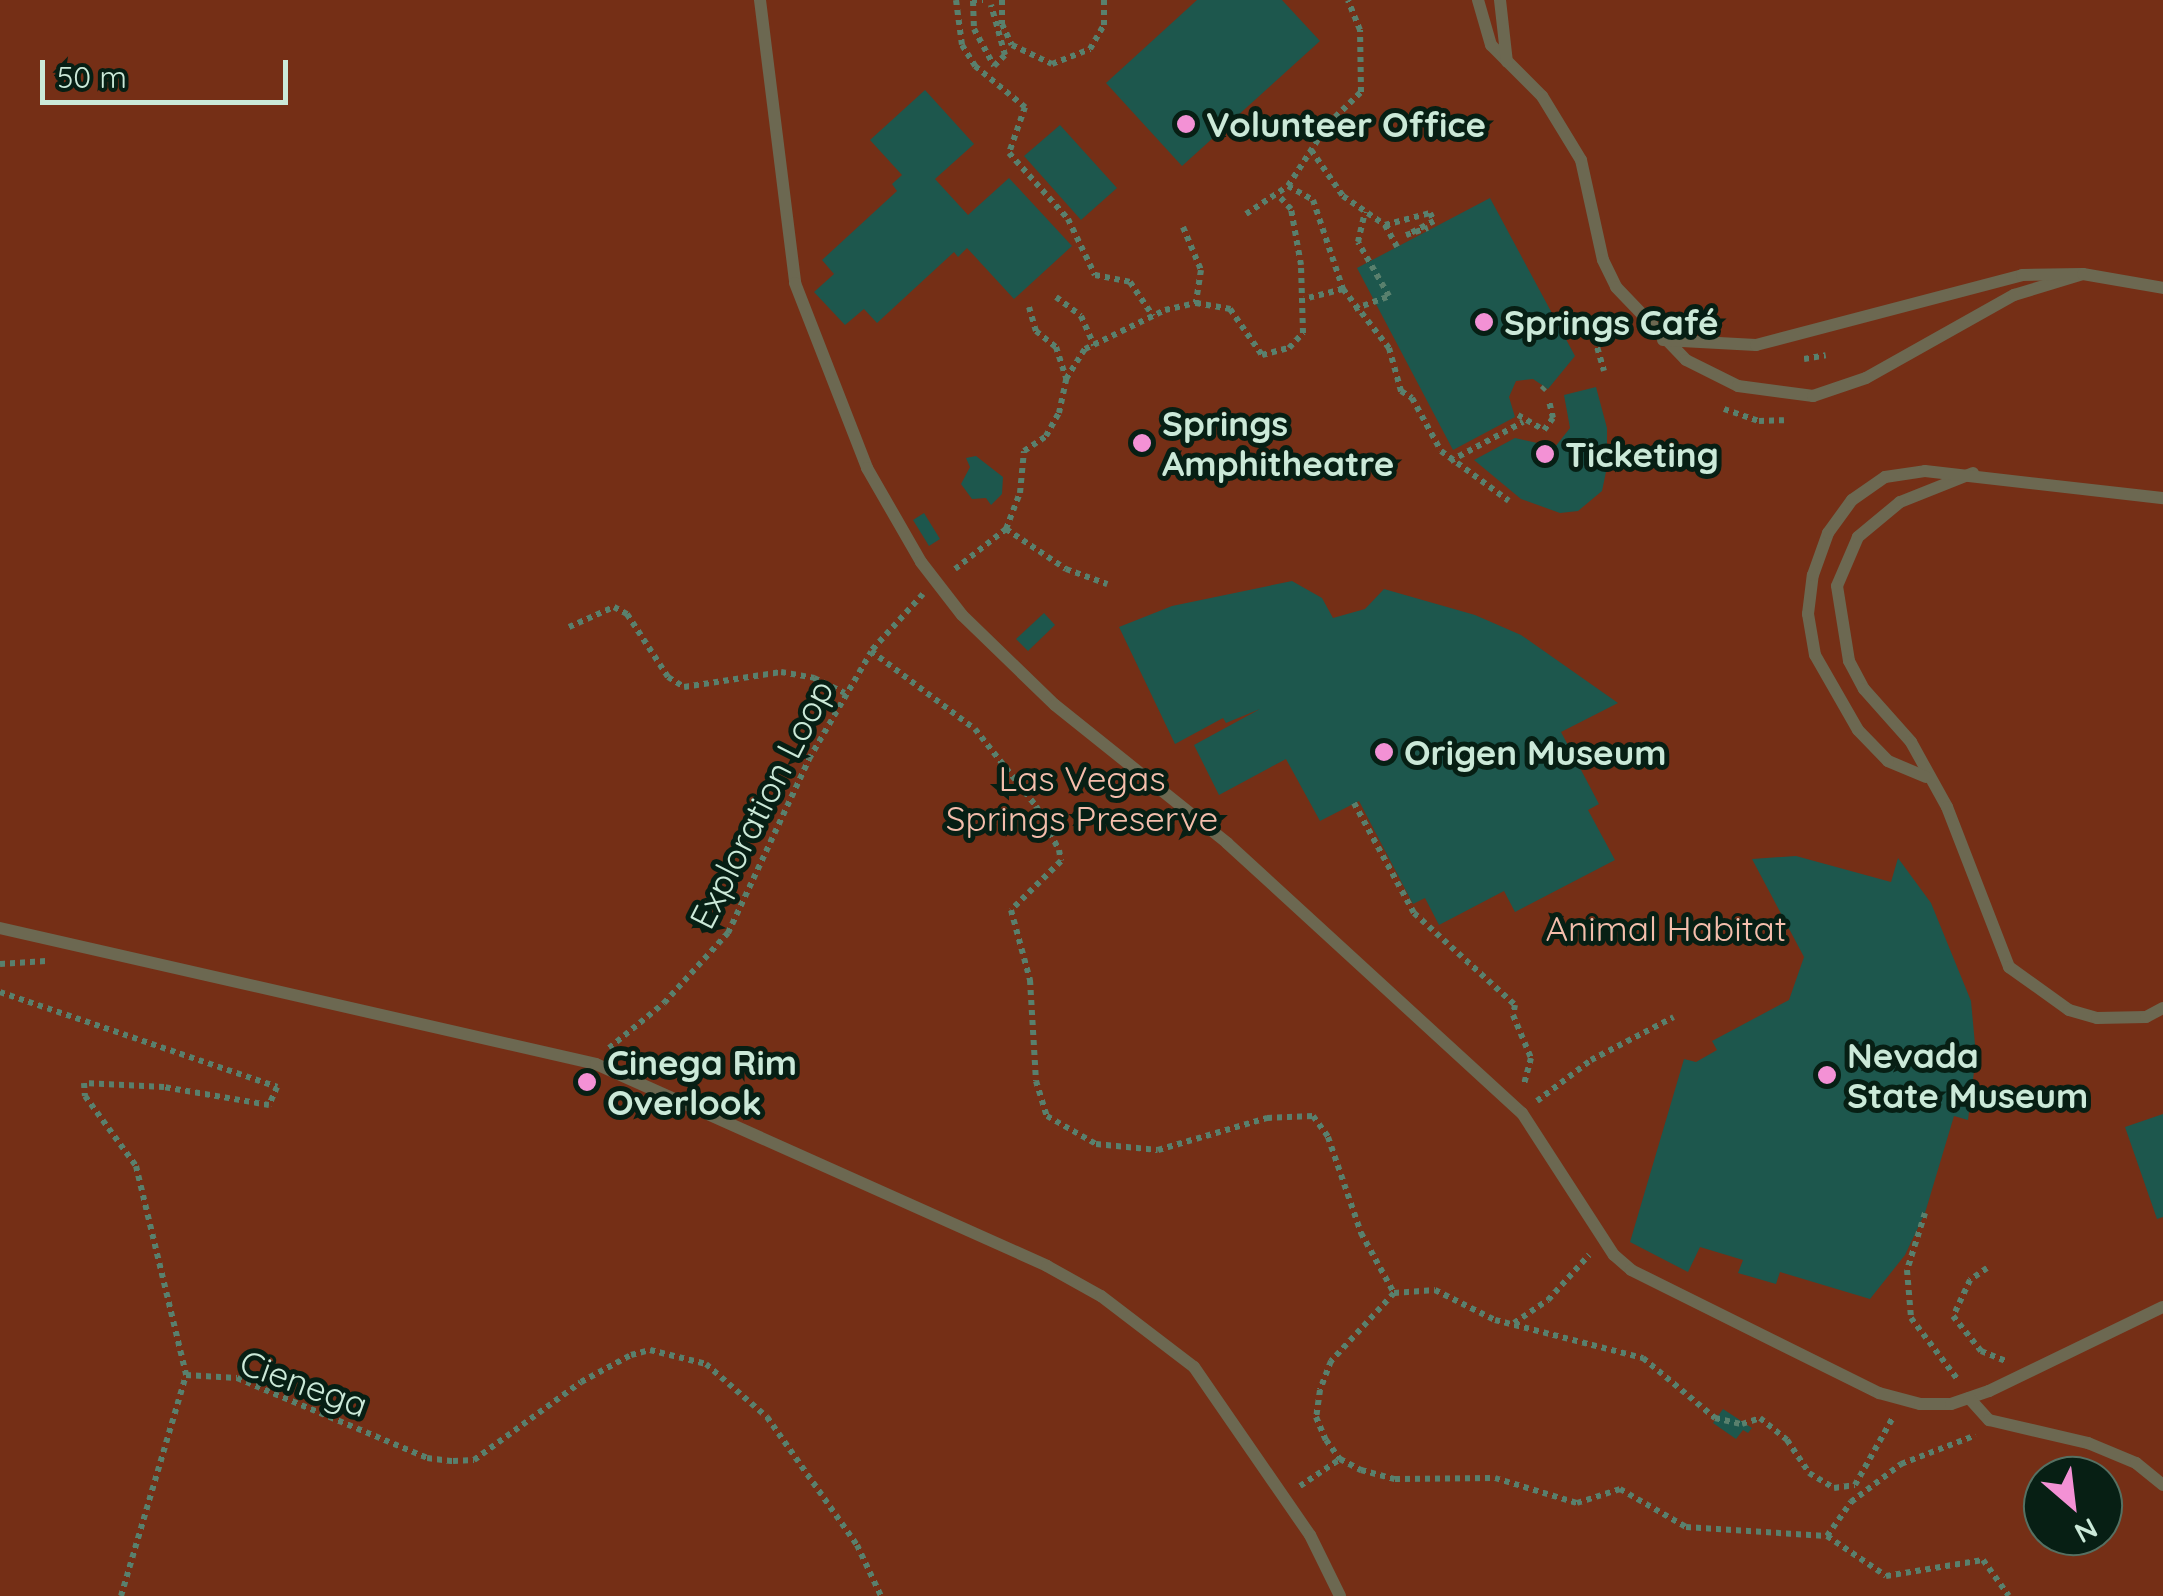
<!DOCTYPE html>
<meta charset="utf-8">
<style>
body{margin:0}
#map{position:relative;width:2163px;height:1596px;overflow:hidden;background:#0e3c27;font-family:Quicksand,sans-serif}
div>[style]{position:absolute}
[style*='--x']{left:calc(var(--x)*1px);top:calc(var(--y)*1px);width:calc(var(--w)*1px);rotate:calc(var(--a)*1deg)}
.green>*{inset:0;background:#752f16}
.building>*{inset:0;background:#1d574d}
.path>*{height:6px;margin-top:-3px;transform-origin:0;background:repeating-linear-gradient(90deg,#59806d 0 5px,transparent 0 10px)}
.lane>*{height:12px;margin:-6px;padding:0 6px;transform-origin:6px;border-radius:6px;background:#6c6851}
.dots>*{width:28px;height:28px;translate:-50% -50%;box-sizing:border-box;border:5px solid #071f14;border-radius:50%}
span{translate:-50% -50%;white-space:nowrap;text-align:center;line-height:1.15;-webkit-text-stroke:10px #071f14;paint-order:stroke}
.poi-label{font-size:35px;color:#cbe9d8;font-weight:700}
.left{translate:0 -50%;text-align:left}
.park-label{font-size:35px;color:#f4beac}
.street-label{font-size:35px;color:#cbe9d8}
.north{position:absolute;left:2023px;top:1456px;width:100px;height:100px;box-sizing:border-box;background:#071f14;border:2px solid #557062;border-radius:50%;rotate:152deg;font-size:28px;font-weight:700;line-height:40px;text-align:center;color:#cbe9d8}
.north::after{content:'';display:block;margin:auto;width:35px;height:45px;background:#f391d5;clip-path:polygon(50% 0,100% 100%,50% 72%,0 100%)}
.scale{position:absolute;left:40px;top:60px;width:248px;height:45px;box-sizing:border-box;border:5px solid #cbe9d8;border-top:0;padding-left:12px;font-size:30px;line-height:35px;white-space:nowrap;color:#cbe9d8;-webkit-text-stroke:8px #071f14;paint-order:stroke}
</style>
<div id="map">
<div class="green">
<i style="clip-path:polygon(evenodd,0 0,2163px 0,2163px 1596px,0 1596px,0 0,2043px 1476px,2103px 1476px,2103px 1536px,2043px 1536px,2043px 1476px)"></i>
</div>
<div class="building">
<i style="clip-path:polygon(1197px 0,1282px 0,1320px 41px,1182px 166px,1106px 83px)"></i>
<i style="clip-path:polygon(925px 90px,974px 144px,935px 179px,968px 215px,1009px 178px,1072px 246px,1014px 299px,967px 248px,958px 257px,954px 252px,877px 323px,864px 309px,845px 325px,814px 292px,834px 274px,822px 260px,897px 191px,892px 184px,902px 175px,870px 140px)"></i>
<i style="clip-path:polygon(1060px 125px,1117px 188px,1081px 220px,1024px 156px)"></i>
<i style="clip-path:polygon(1490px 198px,1575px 356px,1548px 389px,1533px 379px,1516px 381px,1509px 397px,1515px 417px,1453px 450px,1357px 268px)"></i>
<i style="clip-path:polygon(1596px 387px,1607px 428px,1607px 467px,1602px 491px,1578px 511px,1560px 513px,1521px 499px,1474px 460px,1515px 438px,1555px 447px,1570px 428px,1564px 395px)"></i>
<i style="clip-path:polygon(976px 456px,1003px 477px,1002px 494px,991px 505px,986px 498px,972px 499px,961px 484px,970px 467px,966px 458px)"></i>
<i style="clip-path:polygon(924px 513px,940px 539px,929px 546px,913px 520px)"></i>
<i style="clip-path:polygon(1292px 581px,1322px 598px,1333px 618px,1365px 609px,1384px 589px,1475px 615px,1521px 635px,1618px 703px,1561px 732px,1599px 804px,1588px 810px,1615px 860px,1515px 912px,1504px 891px,1439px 925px,1425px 898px,1413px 904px,1359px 801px,1320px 821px,1286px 759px,1219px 795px,1194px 745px,1260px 709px,1226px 723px,1223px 718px,1175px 744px,1119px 627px,1172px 606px)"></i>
<i style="clip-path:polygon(1044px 613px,1055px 625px,1028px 651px,1016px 639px)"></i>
<i style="clip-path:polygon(1796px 856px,1891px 882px,1898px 858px,1931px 903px,1971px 1001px,1976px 1055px,1968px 1120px,1954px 1116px,1925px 1213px,1905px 1255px,1870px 1299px,1780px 1272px,1776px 1284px,1738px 1273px,1743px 1260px,1700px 1247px,1688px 1272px,1630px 1242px,1684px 1059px,1696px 1062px,1717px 1050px,1712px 1041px,1789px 1000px,1804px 957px,1752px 859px)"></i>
<i style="clip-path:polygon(2163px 1114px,2163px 1217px,2157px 1219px,2125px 1127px)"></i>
<i style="clip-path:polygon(1723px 1409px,1752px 1428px,1748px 1433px,1743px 1430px,1736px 1439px,1713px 1423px)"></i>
</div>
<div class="path">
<i style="--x:956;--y:0;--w:45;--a:82.4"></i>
<i style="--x:962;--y:45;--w:25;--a:58"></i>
<i style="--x:975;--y:66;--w:65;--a:39.4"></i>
<i style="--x:1025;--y:107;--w:49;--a:109.2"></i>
<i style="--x:1009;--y:153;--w:89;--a:48.2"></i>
<i style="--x:1068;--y:219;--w:62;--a:64.3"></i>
<i style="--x:1095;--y:275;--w:36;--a:11"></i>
<i style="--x:1130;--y:282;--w:41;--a:55.9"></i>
<i style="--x:972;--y:0;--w:11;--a:0"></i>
<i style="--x:1002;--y:0;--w:24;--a:90"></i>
<i style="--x:1002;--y:24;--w:23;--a:65"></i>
<i style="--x:1012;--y:45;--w:44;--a:25.4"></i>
<i style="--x:1052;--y:64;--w:41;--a:-21.5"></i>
<i style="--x:1090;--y:49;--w:28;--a:-60"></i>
<i style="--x:1104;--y:25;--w:25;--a:-90"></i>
<i style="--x:973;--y:1;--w:28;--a:88"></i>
<i style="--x:974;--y:29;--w:42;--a:61.6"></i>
<i style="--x:994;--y:66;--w:16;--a:-45"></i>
<i style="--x:1005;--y:55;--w:52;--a:-105.6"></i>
<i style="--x:1311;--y:150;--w:56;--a:55.2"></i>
<i style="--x:1343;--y:196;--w:51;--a:34.6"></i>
<i style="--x:1385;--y:225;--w:25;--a:61"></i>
<i style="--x:1288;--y:186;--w:29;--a:29"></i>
<i style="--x:1313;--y:200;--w:94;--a:71.4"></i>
<i style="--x:1343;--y:289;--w:40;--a:165.6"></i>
<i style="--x:1246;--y:214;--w:50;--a:-33.7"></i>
<i style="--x:1288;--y:186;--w:74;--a:-57.2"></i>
<i style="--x:1328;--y:124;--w:46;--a:-44.1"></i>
<i style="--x:1361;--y:92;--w:62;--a:-90.9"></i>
<i style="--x:1360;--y:30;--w:32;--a:-112"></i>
<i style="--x:1385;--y:225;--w:47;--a:-14.9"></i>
<i style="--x:1430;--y:213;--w:9;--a:63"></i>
<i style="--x:1434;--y:221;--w:31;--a:153"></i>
<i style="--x:1406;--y:235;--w:23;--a:-18"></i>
<i style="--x:1183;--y:227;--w:47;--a:67.3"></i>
<i style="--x:1201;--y:270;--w:33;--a:99"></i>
<i style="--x:1343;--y:289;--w:75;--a:52.1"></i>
<i style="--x:1389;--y:348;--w:45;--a:74.4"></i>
<i style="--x:1401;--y:391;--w:13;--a:32"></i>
<i style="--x:1412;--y:398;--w:60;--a:61.3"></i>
<i style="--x:1441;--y:451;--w:84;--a:36.3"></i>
<i style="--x:1056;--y:297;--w:31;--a:37"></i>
<i style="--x:1081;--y:316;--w:32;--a:66"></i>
<i style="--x:1029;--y:307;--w:25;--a:74"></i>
<i style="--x:1036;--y:331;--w:26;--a:39"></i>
<i style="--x:1056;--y:347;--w:33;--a:72"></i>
<i style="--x:1354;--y:309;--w:37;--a:-20"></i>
<i style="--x:1389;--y:296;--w:62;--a:-119.9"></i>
<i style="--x:1358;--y:242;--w:31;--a:-77"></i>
<i style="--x:1589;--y:319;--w:54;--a:73.9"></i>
<i style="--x:1804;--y:359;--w:22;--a:-10"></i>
<i style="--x:1542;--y:390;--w:4;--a:-45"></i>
<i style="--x:1724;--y:409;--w:37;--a:19"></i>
<i style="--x:1759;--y:421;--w:25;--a:-2"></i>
<i style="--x:1518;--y:415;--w:30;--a:30"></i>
<i style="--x:1544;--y:430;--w:15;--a:-53"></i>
<i style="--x:1553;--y:418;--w:18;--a:-103"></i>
<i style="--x:1450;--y:461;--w:83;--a:-28.1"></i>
<i style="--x:1006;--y:529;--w:39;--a:-69"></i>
<i style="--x:1020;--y:493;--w:42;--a:-84.6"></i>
<i style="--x:1024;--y:451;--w:27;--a:-34"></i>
<i style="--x:1046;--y:436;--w:26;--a:-61"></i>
<i style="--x:1059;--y:413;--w:35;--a:-78"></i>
<i style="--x:1066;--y:379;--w:36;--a:-58"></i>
<i style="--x:1085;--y:349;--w:89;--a:-26"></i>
<i style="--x:1165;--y:310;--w:32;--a:-13"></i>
<i style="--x:1196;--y:303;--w:35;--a:10"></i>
<i style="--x:1230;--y:309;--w:56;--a:55.2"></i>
<i style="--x:1262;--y:355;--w:28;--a:-15"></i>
<i style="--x:1289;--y:348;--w:21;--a:-47"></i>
<i style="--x:1303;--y:333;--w:68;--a:-91.7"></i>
<i style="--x:1301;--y:265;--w:57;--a:-100.1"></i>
<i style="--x:1291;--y:209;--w:18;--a:-133"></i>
<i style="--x:955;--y:569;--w:65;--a:-38.1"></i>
<i style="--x:1006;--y:529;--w:72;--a:33.7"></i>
<i style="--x:1066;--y:569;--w:44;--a:20.1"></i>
<i style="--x:923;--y:594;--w:77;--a:132.4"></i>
<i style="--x:871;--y:651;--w:130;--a:36.9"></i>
<i style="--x:975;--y:729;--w:98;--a:51.6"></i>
<i style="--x:1036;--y:806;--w:50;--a:62.4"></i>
<i style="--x:1059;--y:850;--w:11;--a:80"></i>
<i style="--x:1061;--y:861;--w:70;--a:135.6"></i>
<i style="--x:1011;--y:910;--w:73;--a:74.8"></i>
<i style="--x:1030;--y:980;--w:101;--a:86.6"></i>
<i style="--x:1036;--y:1081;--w:37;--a:73"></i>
<i style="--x:1047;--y:1116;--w:56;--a:29.7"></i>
<i style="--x:1096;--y:1144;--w:62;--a:5.5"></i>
<i style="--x:1158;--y:1150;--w:114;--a:-16.4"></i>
<i style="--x:1267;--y:1118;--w:46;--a:-2.5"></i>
<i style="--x:1313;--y:1116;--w:26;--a:54"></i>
<i style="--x:1328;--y:1137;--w:102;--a:71"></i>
<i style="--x:1361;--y:1233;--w:68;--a:61.2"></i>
<i style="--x:1394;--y:1293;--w:41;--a:-4.2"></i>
<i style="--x:1435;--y:1290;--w:67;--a:26.6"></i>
<i style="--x:1495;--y:1320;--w:153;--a:14.4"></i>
<i style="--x:1643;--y:1358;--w:94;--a:39.8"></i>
<i style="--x:1715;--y:1418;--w:28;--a:13"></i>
<i style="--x:1742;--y:1424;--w:19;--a:-18"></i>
<i style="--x:1760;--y:1418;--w:35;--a:39"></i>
<i style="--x:1787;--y:1440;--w:40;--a:56"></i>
<i style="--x:1809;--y:1473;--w:29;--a:31"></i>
<i style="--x:1834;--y:1488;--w:21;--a:-8"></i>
<i style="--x:1855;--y:1485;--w:76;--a:-60.7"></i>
<i style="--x:569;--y:627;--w:49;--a:-24"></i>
<i style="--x:614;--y:607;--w:15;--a:28"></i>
<i style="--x:627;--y:614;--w:75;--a:56.9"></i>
<i style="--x:668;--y:677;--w:19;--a:32"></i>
<i style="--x:684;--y:687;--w:98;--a:-8.8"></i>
<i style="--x:781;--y:672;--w:34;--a:10"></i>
<i style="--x:814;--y:678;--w:34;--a:26"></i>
<i style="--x:1354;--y:803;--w:125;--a:61.4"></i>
<i style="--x:1414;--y:913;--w:137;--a:42.3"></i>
<i style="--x:1515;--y:1005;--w:10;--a:101"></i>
<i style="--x:1513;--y:1015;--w:47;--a:67.3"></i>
<i style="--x:1531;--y:1058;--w:28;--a:105"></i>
<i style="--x:0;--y:964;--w:46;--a:-3.7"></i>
<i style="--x:0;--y:992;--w:293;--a:18.9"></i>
<i style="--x:277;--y:1087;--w:20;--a:114"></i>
<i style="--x:269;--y:1105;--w:107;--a:-170.3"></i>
<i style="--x:164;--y:1087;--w:80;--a:-177.1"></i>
<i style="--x:84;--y:1083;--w:13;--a:86"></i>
<i style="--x:85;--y:1096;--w:87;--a:53.9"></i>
<i style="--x:136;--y:1166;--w:215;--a:76.5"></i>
<i style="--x:609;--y:1048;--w:71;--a:-39.3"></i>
<i style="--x:664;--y:1003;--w:95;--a:-47.6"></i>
<i style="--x:728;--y:933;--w:192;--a:-65"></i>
<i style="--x:809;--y:759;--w:124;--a:-59.9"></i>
<i style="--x:1537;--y:1101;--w:68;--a:-37.2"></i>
<i style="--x:1591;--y:1060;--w:93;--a:-27.4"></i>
<i style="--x:1925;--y:1213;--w:60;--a:107.5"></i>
<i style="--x:1907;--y:1270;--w:48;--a:85.2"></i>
<i style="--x:1911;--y:1318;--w:78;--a:52.8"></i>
<i style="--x:1987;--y:1268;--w:21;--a:145"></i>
<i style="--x:1970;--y:1280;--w:40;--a:115"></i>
<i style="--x:1953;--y:1316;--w:45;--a:51.3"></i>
<i style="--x:1981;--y:1351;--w:27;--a:22"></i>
<i style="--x:1394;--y:1293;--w:93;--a:132.8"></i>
<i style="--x:1331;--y:1361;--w:31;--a:111"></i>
<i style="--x:1320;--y:1390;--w:27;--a:98"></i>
<i style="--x:1316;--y:1417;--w:25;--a:67"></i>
<i style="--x:1326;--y:1440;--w:24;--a:54"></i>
<i style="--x:1340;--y:1459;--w:24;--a:28"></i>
<i style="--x:1361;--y:1470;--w:35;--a:15"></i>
<i style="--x:1395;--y:1479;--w:100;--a:-0.6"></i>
<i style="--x:1495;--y:1478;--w:86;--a:17"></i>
<i style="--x:1577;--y:1503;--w:45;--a:-18"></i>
<i style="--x:1620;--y:1489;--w:76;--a:29.9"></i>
<i style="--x:1686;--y:1527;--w:141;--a:3.7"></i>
<i style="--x:1827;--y:1536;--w:71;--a:34.1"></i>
<i style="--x:1886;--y:1576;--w:98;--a:-9.4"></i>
<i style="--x:1983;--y:1560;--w:44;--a:54.2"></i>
<i style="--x:1514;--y:1323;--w:41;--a:-34.1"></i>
<i style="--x:1548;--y:1300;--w:61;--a:-47.7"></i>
<i style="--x:186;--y:1375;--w:51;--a:3.4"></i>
<i style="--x:237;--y:1378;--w:206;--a:22.8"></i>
<i style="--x:427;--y:1458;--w:26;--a:7"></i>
<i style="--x:453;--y:1461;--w:21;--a:-3"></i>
<i style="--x:474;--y:1460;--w:132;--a:-36.1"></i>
<i style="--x:581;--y:1382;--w:57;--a:-28.4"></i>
<i style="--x:631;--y:1355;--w:20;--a:-15"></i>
<i style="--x:650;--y:1350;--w:58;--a:14"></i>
<i style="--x:706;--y:1364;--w:81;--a:41"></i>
<i style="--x:767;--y:1417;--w:156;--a:54.9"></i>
<i style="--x:857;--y:1545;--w:56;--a:64.8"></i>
<i style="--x:1300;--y:1486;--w:48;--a:-34"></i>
<i style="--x:1827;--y:1536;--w:42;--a:-54.8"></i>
<i style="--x:1851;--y:1502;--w:63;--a:-37.2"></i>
<i style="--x:1901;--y:1464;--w:80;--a:-21.1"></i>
<i style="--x:121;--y:1596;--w:230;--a:-73.6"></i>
</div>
<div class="lane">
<i style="--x:760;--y:0;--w:285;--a:82.9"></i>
<i style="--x:795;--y:283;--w:199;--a:68.7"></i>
<i style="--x:867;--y:468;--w:108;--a:60.1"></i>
<i style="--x:921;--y:562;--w:67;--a:52.3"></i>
<i style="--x:962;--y:615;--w:129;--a:44.1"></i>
<i style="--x:1055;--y:705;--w:221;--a:38.7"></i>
<i style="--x:1227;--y:843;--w:400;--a:42.5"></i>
<i style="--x:1522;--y:1113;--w:169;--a:57.1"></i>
<i style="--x:1614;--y:1255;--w:23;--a:41"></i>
<i style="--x:1631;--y:1270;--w:277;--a:26.4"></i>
<i style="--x:1879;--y:1393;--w:42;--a:15"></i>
<i style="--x:1920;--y:1404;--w:31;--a:0"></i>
<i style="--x:1951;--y:1404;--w:40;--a:-18.9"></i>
<i style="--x:1989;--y:1391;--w:193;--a:-25.8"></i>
<i style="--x:1478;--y:0;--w:47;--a:73.9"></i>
<i style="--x:1491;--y:45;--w:72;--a:45"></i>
<i style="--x:1542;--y:96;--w:75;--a:58.6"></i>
<i style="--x:1581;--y:160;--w:102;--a:77.6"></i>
<i style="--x:1603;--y:260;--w:30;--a:64"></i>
<i style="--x:1616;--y:287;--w:101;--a:46.2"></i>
<i style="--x:1686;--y:360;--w:58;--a:26.6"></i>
<i style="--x:1738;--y:386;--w:76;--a:7.6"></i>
<i style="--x:1813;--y:396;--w:56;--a:-18.8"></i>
<i style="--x:1866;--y:378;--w:170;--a:-29.3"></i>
<i style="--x:2014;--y:295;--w:72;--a:-16.9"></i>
<i style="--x:1500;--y:0;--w:62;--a:83.6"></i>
<i style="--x:1663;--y:340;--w:93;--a:3.1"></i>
<i style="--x:1756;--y:345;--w:275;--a:-14.7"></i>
<i style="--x:2022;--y:275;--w:61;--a:-0.9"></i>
<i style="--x:2083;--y:274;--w:81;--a:9.9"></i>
<i style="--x:1973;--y:473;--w:79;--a:158.3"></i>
<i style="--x:1900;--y:502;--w:55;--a:140.2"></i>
<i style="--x:1858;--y:537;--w:53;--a:113.2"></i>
<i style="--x:1837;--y:586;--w:76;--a:80.9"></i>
<i style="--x:1849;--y:661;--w:32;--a:62"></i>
<i style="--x:1864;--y:689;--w:71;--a:48.4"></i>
<i style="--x:1911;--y:742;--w:74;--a:61"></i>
<i style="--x:1947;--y:807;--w:172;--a:68.8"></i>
<i style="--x:2009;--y:967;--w:74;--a:35.6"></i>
<i style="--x:2069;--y:1010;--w:29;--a:16"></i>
<i style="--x:2097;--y:1018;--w:49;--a:-1.2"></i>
<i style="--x:2146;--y:1017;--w:19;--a:-28"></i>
<i style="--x:1926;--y:777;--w:41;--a:-157.2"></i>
<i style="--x:1888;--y:761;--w:43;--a:-134.1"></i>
<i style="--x:1858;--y:730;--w:86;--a:-119.8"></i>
<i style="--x:1815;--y:655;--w:42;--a:-99.7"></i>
<i style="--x:1808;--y:614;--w:39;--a:-83"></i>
<i style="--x:1813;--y:575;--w:45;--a:-70.3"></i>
<i style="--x:1828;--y:533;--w:41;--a:-54"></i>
<i style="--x:1852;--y:500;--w:40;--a:-34.9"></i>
<i style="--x:1885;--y:477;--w:40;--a:-8.5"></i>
<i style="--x:1925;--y:471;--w:240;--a:6.5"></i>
<i style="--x:0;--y:928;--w:611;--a:12.85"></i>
<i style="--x:596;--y:1064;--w:494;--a:24.1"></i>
<i style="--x:1047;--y:1266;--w:62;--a:29.1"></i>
<i style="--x:1101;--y:1296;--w:117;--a:37.4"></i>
<i style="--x:1194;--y:1367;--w:204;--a:55.4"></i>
<i style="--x:1310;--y:1535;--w:68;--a:63.8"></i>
<i style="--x:1969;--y:1398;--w:30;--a:48"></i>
<i style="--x:1989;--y:1420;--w:102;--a:13.1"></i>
<i style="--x:2088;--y:1443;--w:52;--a:22.6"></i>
<i style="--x:2136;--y:1463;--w:35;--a:39"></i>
</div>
<div class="dots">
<i style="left:1186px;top:124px;background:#f391d5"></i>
<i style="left:1484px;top:322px;background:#f391d5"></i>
<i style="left:1142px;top:443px;background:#f391d5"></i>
<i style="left:1545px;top:454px;background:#f391d5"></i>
<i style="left:1384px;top:752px;background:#f391d5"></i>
<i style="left:1827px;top:1075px;background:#f391d5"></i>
<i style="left:587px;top:1082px;background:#f391d5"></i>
</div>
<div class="poi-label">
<span class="left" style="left:1206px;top:124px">Volunteer Office</span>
<span class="left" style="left:1504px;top:322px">Springs Café</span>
<span class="left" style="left:1162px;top:443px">Springs<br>Amphitheatre</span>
<span class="left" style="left:1565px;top:454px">Ticketing</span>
<span class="left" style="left:1404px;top:752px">Origen Museum</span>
<span class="left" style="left:1847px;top:1075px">Nevada<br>State Museum</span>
<span class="left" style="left:607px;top:1082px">Cinega Rim<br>Overlook</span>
</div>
<div class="park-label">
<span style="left:1082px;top:798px">Las Vegas<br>Springs Preserve</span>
<span style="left:1666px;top:928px">Animal Habitat</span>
</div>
<div class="street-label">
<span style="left:761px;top:804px;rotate:-63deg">Exploration Loop</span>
<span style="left:304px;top:1383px;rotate:20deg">Cienega</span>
</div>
<div class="north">N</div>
<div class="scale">50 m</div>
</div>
